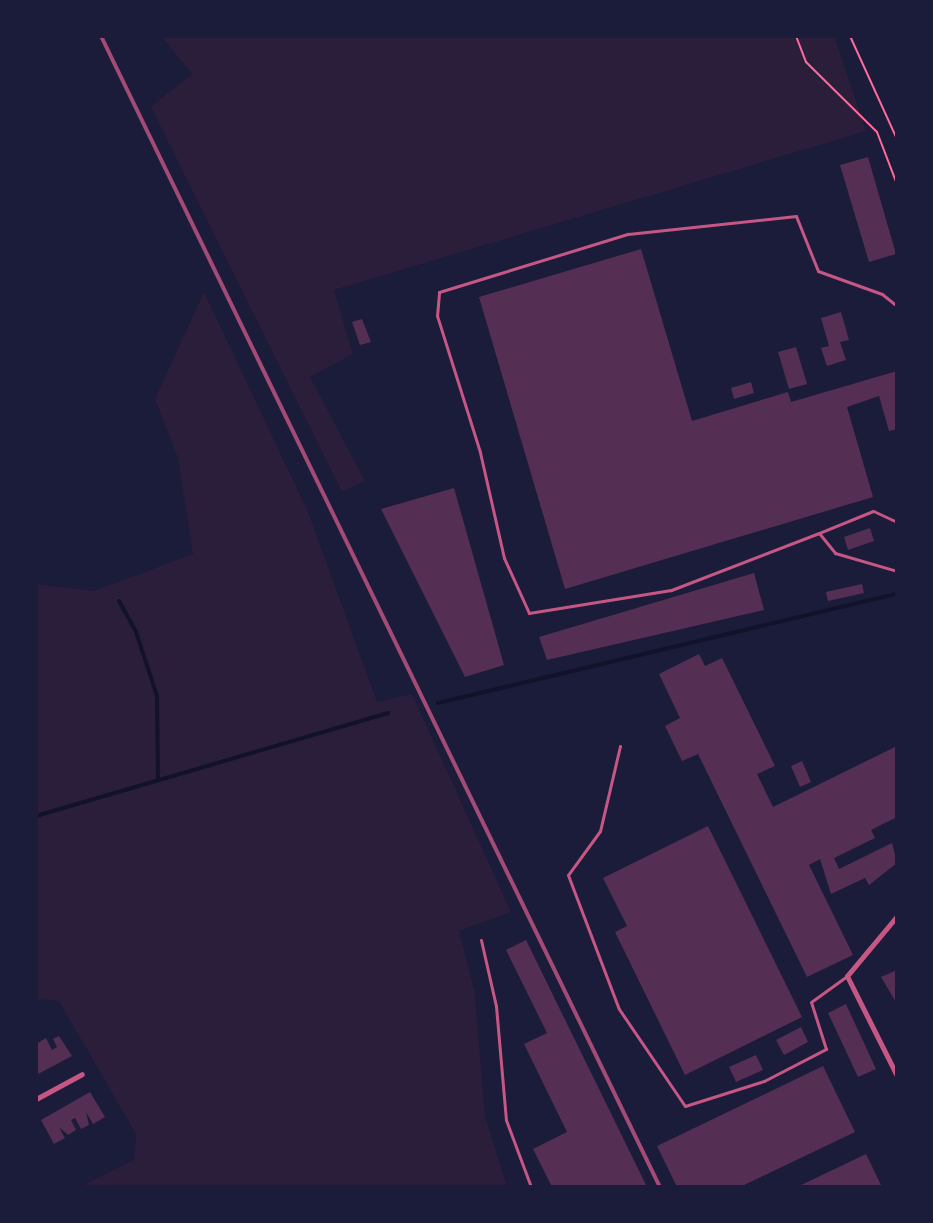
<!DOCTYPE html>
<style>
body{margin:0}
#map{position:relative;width:933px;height:1223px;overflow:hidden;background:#1b1b3a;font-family:Roboto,sans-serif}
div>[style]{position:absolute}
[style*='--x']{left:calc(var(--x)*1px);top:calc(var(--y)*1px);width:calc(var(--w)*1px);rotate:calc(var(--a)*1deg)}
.green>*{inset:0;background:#2a1e3b}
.stream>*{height:4px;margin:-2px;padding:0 2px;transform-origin:2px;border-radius:2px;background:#12122b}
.building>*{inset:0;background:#542f53}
.path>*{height:2px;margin:-1px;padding:0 1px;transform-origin:1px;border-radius:1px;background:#ff6b9d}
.service>*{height:3px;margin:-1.5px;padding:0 1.5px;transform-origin:1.5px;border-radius:1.5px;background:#c65784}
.minor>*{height:5px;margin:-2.5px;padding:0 2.5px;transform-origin:2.5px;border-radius:2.5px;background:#c65784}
.rail>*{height:4px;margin:-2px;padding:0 2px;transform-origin:2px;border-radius:2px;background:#a44b75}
span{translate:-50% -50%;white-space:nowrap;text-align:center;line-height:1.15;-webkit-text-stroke:6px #1b1b3a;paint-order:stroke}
.frame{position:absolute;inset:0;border:38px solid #1b1b3a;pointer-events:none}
</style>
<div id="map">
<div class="green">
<i style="clip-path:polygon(167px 36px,834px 36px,866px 131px,334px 290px,353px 354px,310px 377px,365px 481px,342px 492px,151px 107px,192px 74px,162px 37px)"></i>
<i style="clip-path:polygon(204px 292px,308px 512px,377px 702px,412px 694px,511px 912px,459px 931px,475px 994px,485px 1116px,507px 1187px,80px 1187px,134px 1160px,136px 1134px,59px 1001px,36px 999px,36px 584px,94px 591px,193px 554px,178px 458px,155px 399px)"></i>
</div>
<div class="stream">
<i style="--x:119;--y:601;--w:35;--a:61"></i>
<i style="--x:136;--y:632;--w:67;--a:71.8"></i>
<i style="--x:157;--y:696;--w:84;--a:89.3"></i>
<i style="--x:438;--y:703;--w:472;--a:-13.4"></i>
<i style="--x:36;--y:816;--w:367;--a:-16.3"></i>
</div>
<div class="building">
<i style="clip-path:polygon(868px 157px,896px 254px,869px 262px,840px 165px)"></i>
<i style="clip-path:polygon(641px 249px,692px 421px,788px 392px,791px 402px,897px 371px,897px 429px,889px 431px,879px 396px,847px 407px,873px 497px,565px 589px,479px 297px)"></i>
<i style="clip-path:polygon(841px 312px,849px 340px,840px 342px,846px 360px,827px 366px,821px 348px,829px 346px,821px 318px)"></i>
<i style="clip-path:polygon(362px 319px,371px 342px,360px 345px,352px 322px)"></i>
<i style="clip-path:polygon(796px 347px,807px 384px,789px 389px,778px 352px)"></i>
<i style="clip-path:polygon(751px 382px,754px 393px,734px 399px,731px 388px)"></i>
<i style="clip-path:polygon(454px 488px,504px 665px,465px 677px,381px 509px)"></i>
<i style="clip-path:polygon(870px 528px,874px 541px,848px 550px,844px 537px)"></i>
<i style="clip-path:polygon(754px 573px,764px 610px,547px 660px,539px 637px)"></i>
<i style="clip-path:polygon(862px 584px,864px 593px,828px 601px,826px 592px)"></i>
<i style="clip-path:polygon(699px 654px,705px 666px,722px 658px,775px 766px,757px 774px,773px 807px,897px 746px,897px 817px,871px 830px,875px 838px,834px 858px,839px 869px,892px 843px,897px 863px,869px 885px,865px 878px,831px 894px,820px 859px,809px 865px,853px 955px,807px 977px,698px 754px,682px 761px,665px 726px,680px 718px,659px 674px)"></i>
<i style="clip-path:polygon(802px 761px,811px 782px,800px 787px,791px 766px)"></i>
<i style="clip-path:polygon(708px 826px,802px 1017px,685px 1075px,615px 932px,627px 926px,603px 878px)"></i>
<i style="clip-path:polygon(526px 940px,647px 1187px,552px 1187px,533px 1149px,567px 1132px,524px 1044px,547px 1033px,506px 950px)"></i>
<i style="clip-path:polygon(897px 970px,897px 1004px,881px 977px)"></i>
<i style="clip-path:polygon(846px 1004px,876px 1069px,858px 1077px,828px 1013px)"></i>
<i style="clip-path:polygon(801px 1027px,808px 1042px,784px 1055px,776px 1040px)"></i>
<i style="clip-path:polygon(59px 1036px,72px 1056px,36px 1075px,36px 1044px,46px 1038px,52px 1050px,57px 1047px,53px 1039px)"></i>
<i style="clip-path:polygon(756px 1055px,763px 1070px,736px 1082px,729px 1067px)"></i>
<i style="clip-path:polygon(823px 1066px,855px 1132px,740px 1187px,677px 1187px,657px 1146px)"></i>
<i style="clip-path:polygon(90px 1092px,105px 1117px,93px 1124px,86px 1112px,89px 1125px,81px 1129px,75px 1118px,71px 1120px,76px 1130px,68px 1135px,59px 1127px,65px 1138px,54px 1144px,41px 1120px)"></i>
<i style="clip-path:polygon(866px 1154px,882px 1187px,797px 1187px)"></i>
</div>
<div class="path">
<i style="--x:796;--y:36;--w:28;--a:69"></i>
<i style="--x:806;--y:62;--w:100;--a:44.6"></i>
<i style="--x:877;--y:132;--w:56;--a:69"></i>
<i style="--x:850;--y:36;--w:113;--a:65.5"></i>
</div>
<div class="service">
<i style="--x:897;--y:522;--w:26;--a:-155"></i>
<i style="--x:873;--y:511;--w:58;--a:157.8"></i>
<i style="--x:819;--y:533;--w:26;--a:51"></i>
<i style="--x:835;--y:553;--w:65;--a:16.2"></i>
<i style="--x:819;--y:533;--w:159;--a:158.9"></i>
<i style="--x:671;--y:590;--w:144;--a:170.8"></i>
<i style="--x:529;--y:613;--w:60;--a:-114.4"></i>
<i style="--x:504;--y:558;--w:109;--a:-102.8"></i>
<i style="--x:480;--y:452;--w:143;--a:-107.5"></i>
<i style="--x:437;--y:316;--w:24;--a:-85"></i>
<i style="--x:439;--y:292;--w:198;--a:-17.1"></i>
<i style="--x:628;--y:234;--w:169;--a:-6.1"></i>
<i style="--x:796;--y:216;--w:59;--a:68.2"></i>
<i style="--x:818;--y:271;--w:68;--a:19.8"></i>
<i style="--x:882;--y:294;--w:19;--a:39"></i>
<i style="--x:620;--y:746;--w:87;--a:103.2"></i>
<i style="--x:600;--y:831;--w:54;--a:126"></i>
<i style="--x:568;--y:875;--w:143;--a:69.2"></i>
<i style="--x:619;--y:1009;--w:117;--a:55.8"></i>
<i style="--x:685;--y:1106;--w:83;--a:-17.6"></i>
<i style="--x:764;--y:1081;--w:70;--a:-27.3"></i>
<i style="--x:826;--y:1049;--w:49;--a:-107.7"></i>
<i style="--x:811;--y:1002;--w:44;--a:-35.8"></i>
<i style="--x:481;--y:940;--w:68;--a:77.2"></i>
<i style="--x:496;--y:1006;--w:114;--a:85"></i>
<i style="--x:506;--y:1120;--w:72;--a:69.5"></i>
</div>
<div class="minor">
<i style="--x:897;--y:916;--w:78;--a:129.8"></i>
<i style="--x:847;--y:976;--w:112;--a:63.4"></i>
<i style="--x:36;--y:1099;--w:52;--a:-28.5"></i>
</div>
<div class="rail">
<i style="--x:101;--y:36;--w:1280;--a:64.1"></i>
</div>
<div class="frame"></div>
</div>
